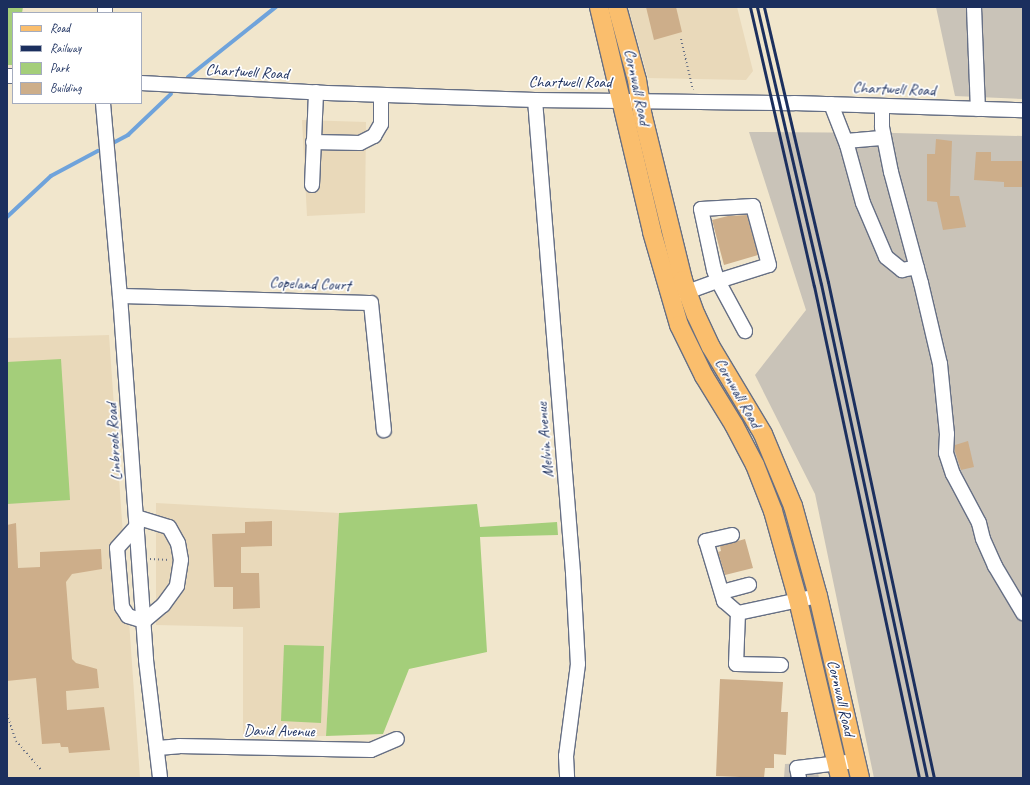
<!DOCTYPE html>
<style>
body{margin:0}
#map{position:relative;width:1030px;height:785px;overflow:hidden;background:#f1e6cc;font-family:Caveat,sans-serif}
div>[style]{position:absolute}
[style*='--x']{left:calc(var(--x)*1px);top:calc(var(--y)*1px);width:calc(var(--w)*1px);rotate:calc(var(--a)*1deg)}
.built>*{inset:0;background:#e9d9ba}
.industrial>*{inset:0;background:#c9c3b8}
.green>*{inset:0;background:#a4ce7a}
.stream>*{height:3.5px;margin:-1.75px;padding:0 1.75px;transform-origin:1.75px;border-radius:1.75px;background:#6fa3db}
.building>*{inset:0;background:#cdae8a}
.path>*{height:2px;margin-top:-1px;transform-origin:0;background:repeating-linear-gradient(90deg,#666f84 0 1px,transparent 0 4px)}
.roads{filter:drop-shadow(1px 0 #666f84) drop-shadow(-1px 0 #666f84) drop-shadow(0 1px #666f84) drop-shadow(0 -1px #666f84)}
.minor>*{height:14px;margin:-7px;padding:0 7px;transform-origin:7px;border-radius:7px;background:#fff}
.major>*{height:18px;margin:-9px;padding:0 9px;transform-origin:9px;border-radius:9px;background:#fabe6d}
.rail>*{height:3px;margin:-1.5px;padding:0 1.5px;transform-origin:1.5px;border-radius:1.5px;background:#1b2f5e}
span{translate:-50% -50%;white-space:nowrap;text-align:center;line-height:1.15;-webkit-text-stroke:3.5px #fff;paint-order:stroke}
.street-label{font-size:16px;color:#1b2f5e}
.frame{position:absolute;inset:0;border:8px solid #1b2f5e;pointer-events:none}
.legend{position:absolute;left:12px;top:12px;width:130px;height:92px;box-sizing:border-box;background:#fff;border:1px solid #a4acbf;margin:0;padding:5px 7px;list-style:none;font-size:12px;color:#1b2f5e}
.legend li{display:flex;align-items:center;gap:8px;height:20px}
.legend b{width:20px;border:1px solid #a4acbf}
</style>
<div id="map">
<div class="built">
<i style="clip-path:polygon(628px 7px,737px 7px,753px 71px,746px 80px,648px 78px)"></i>
<i style="clip-path:polygon(302px 120px,366px 122px,365px 213px,307px 216px)"></i>
<i style="clip-path:polygon(109px 335px,140px 778px,7px 778px,7px 338px)"></i>
<i style="clip-path:polygon(156px 503px,339px 513px,326px 736px,243px 737px,243px 627px,156px 625px)"></i>
</div>
<div class="industrial">
<i style="clip-path:polygon(936px 7px,1023px 7px,1023px 99px,955px 96px)"></i>
<i style="clip-path:polygon(749px 132px,894px 133px,1023px 136px,1023px 778px,874px 778px,815px 494px,755px 375px,806px 310px)"></i>
<i style="clip-path:polygon(816px 762px,819px 778px,784px 778px,785px 764px)"></i>
</div>
<div class="green">
<i style="clip-path:polygon(7px 7px,23px 7px,22px 13px,13px 13px,13px 65px,7px 65px)"></i>
<i style="clip-path:polygon(61px 359px,70px 500px,7px 504px,7px 362px)"></i>
<i style="clip-path:polygon(477px 504px,480px 527px,557px 522px,558px 535px,480px 537px,487px 652px,409px 669px,383px 734px,326px 736px,339px 513px)"></i>
<i style="clip-path:polygon(284px 645px,324px 646px,321px 723px,281px 721px)"></i>
</div>
<div class="stream">
<i style="--x:188;--y:77;--w:112;--a:-38.5"></i>
<i style="--x:115;--y:142;--w:15;--a:-28"></i>
<i style="--x:128;--y:135;--w:59;--a:-43.6"></i>
<i style="--x:7;--y:217;--w:60;--a:-43"></i>
<i style="--x:51;--y:176;--w:53;--a:-28"></i>
</div>
<div class="building">
<i style="clip-path:polygon(646px 7px,676px 7px,682px 32px,654px 40px)"></i>
<i style="clip-path:polygon(936px 139px,952px 141px,950px 196px,959px 196px,966px 227px,943px 230px,937px 202px,927px 201px,927px 154px,935px 154px)"></i>
<i style="clip-path:polygon(976px 152px,991px 152px,991px 161px,1023px 161px,1023px 187px,1004px 187px,1004px 182px,974px 180px)"></i>
<i style="clip-path:polygon(747px 215px,758px 255px,724px 265px,712px 220px,728px 216px)"></i>
<i style="clip-path:polygon(968px 441px,974px 467px,961px 470px,955px 451px,955px 445px)"></i>
<i style="clip-path:polygon(272px 521px,272px 546px,241px 547px,241px 573px,259px 573px,260px 608px,233px 609px,233px 587px,214px 587px,212px 534px,245px 533px,245px 522px)"></i>
<i style="clip-path:polygon(16px 523px,18px 568px,40px 567px,40px 552px,101px 549px,102px 569px,72px 574px,66px 582px,72px 659px,76px 663px,97px 669px,99px 688px,66px 691px,67px 710px,104px 707px,110px 750px,69px 753px,68px 747px,61px 747px,60px 743px,42px 744px,36px 678px,7px 681px,7px 525px)"></i>
<i style="clip-path:polygon(745px 539px,753px 568px,725px 575px,718px 552px,721px 551px,720px 546px)"></i>
<i style="clip-path:polygon(720px 679px,783px 682px,781px 712px,788px 712px,786px 755px,774px 754px,774px 768px,765px 768px,764px 778px,716px 776px)"></i>
</div>
<div class="path">
<i style="--x:681;--y:39;--w:52;--a:76.8"></i>
<i style="--x:150;--y:559;--w:20;--a:3"></i>
<i style="--x:7;--y:714;--w:28;--a:72"></i>
<i style="--x:16;--y:741;--w:38;--a:49"></i>
</div>
<div class="roads">
<div class="minor">
<i style="--x:974;--y:7;--w:102;--a:87.8"></i>
<i style="--x:105;--y:13;--w:6;--a:-90"></i>
<i style="--x:7;--y:76;--w:6;--a:0"></i>
<i style="--x:141;--y:83;--w:186;--a:3.1"></i>
<i style="--x:327;--y:93;--w:208;--a:1.9"></i>
<i style="--x:535;--y:100;--w:259;--a:0.7"></i>
<i style="--x:794;--y:103;--w:229;--a:1.8"></i>
<i style="--x:535;--y:100;--w:475;--a:85.4"></i>
<i style="--x:573;--y:573;--w:91;--a:86.9"></i>
<i style="--x:578;--y:664;--w:93;--a:97.4"></i>
<i style="--x:566;--y:756;--w:22;--a:87"></i>
<i style="--x:103;--y:103;--w:194;--a:85"></i>
<i style="--x:120;--y:296;--w:365;--a:85.9"></i>
<i style="--x:146;--y:660;--w:119;--a:83.2"></i>
<i style="--x:831;--y:104;--w:44;--a:68.7"></i>
<i style="--x:847;--y:145;--w:60;--a:74.6"></i>
<i style="--x:863;--y:203;--w:59;--a:66.9"></i>
<i style="--x:886;--y:257;--w:21;--a:39"></i>
<i style="--x:902;--y:270;--w:15;--a:-11"></i>
<i style="--x:882;--y:106;--w:21;--a:90"></i>
<i style="--x:882;--y:127;--w:46;--a:78.7"></i>
<i style="--x:891;--y:172;--w:115;--a:74.9"></i>
<i style="--x:921;--y:283;--w:83;--a:76.8"></i>
<i style="--x:940;--y:364;--w:70;--a:84.3"></i>
<i style="--x:947;--y:434;--w:19;--a:93"></i>
<i style="--x:946;--y:453;--w:22;--a:72"></i>
<i style="--x:953;--y:474;--w:55;--a:62"></i>
<i style="--x:979;--y:523;--w:16;--a:76"></i>
<i style="--x:983;--y:539;--w:30;--a:66"></i>
<i style="--x:995;--y:566;--w:55;--a:59.2"></i>
<i style="--x:846;--y:141;--w:38;--a:-5"></i>
<i style="--x:313;--y:142;--w:47;--a:1.2"></i>
<i style="--x:360;--y:143;--w:16;--a:-27"></i>
<i style="--x:374;--y:136;--w:14;--a:-60"></i>
<i style="--x:381;--y:124;--w:29;--a:-90"></i>
<i style="--x:312;--y:185;--w:93;--a:-87.5"></i>
<i style="--x:678;--y:294;--w:9;--a:-13"></i>
<i style="--x:687;--y:292;--w:33;--a:-20"></i>
<i style="--x:718;--y:281;--w:53;--a:-17.4"></i>
<i style="--x:769;--y:265;--w:61;--a:-105.2"></i>
<i style="--x:753;--y:206;--w:52;--a:176.7"></i>
<i style="--x:701;--y:209;--w:62;--a:78"></i>
<i style="--x:714;--y:270;--w:12;--a:70"></i>
<i style="--x:718;--y:281;--w:57;--a:61.6"></i>
<i style="--x:120;--y:296;--w:251;--a:1.6"></i>
<i style="--x:371;--y:303;--w:128;--a:84.2"></i>
<i style="--x:136;--y:517;--w:34;--a:17"></i>
<i style="--x:169;--y:527;--w:18;--a:61"></i>
<i style="--x:178;--y:543;--w:17;--a:80"></i>
<i style="--x:181;--y:560;--w:26;--a:99"></i>
<i style="--x:177;--y:586;--w:24;--a:126"></i>
<i style="--x:163;--y:605;--w:25;--a:140"></i>
<i style="--x:144;--y:621;--w:17;--a:-163"></i>
<i style="--x:128;--y:616;--w:11;--a:-124"></i>
<i style="--x:122;--y:607;--w:59;--a:-94.8"></i>
<i style="--x:117;--y:548;--w:30;--a:-48"></i>
<i style="--x:732;--y:535;--w:27;--a:167"></i>
<i style="--x:706;--y:541;--w:63;--a:73.3"></i>
<i style="--x:724;--y:601;--w:18;--a:41"></i>
<i style="--x:738;--y:613;--w:82;--a:-12"></i>
<i style="--x:722;--y:592;--w:28;--a:-15"></i>
<i style="--x:738;--y:613;--w:51;--a:92.2"></i>
<i style="--x:736;--y:664;--w:45;--a:1.3"></i>
<i style="--x:158;--y:748;--w:21;--a:-5"></i>
<i style="--x:179;--y:746;--w:192;--a:1.2"></i>
<i style="--x:371;--y:750;--w:28;--a:-23"></i>
<i style="--x:799;--y:778;--w:10;--a:-101"></i>
<i style="--x:797;--y:768;--w:59;--a:-6.8"></i>
</div>
<div class="major">
<i style="--x:599;--y:7;--w:231;--a:76.7"></i>
<i style="--x:652;--y:232;--w:97;--a:73.8"></i>
<i style="--x:679;--y:325;--w:57;--a:63.9"></i>
<i style="--x:704;--y:376;--w:57;--a:58.5"></i>
<i style="--x:734;--y:425;--w:45;--a:62.3"></i>
<i style="--x:755;--y:465;--w:49;--a:68.6"></i>
<i style="--x:773;--y:511;--w:92;--a:74.3"></i>
<i style="--x:798;--y:600;--w:183;--a:76.7"></i>
<i style="--x:617;--y:7;--w:76;--a:74.7"></i>
<i style="--x:637;--y:80;--w:37;--a:81"></i>
<i style="--x:643;--y:117;--w:168;--a:76.2"></i>
<i style="--x:683;--y:280;--w:37;--a:70"></i>
<i style="--x:696;--y:315;--w:35;--a:65"></i>
<i style="--x:711;--y:347;--w:101;--a:59.1"></i>
<i style="--x:763;--y:434;--w:78;--a:67.4"></i>
<i style="--x:793;--y:506;--w:93;--a:74.5"></i>
<i style="--x:818;--y:596;--w:187;--a:77"></i>
</div>
</div>
<div class="rail">
<i style="--x:750;--y:7;--w:286;--a:77.1"></i>
<i style="--x:814;--y:286;--w:503;--a:77.95"></i>
<i style="--x:757;--y:7;--w:284;--a:77"></i>
<i style="--x:821;--y:284;--w:505;--a:77.89"></i>
<i style="--x:764;--y:7;--w:282;--a:76.9"></i>
<i style="--x:828;--y:282;--w:507;--a:77.94"></i>
</div>
<div class="street-label">
<span style="left:247px;top:72px;rotate:3deg">Chartwell Road</span>
<span style="left:570px;top:82px">Chartwell Road</span>
<span style="left:637px;top:87px;rotate:78deg">Cornwall Road</span>
<span style="left:894px;top:89px;rotate:2deg">Chartwell Road</span>
<span style="left:310px;top:284px;rotate:2deg">Copeland Court</span>
<span style="left:738px;top:393px;rotate:60deg">Cornwall Road</span>
<span style="left:545px;top:440px;rotate:-95deg">Melvin Avenue</span>
<span style="left:114px;top:442px;rotate:-94deg">Linbrook Road</span>
<span style="left:841px;top:698px;rotate:77deg">Cornwall Road</span>
<span style="left:279px;top:731px;rotate:1deg">David Avenue</span>
</div>
<div class="frame"></div>
<ul class="legend">
<li><b style="height:5px;background:#fabe6d"></b>Road</li>
<li><b style="height:5px;background:#1b2f5e"></b>Railway</li>
<li><b style="height:11px;background:#a4ce7a"></b>Park</li>
<li><b style="height:11px;background:#cdae8a"></b>Building</li>
</ul>
</div>
